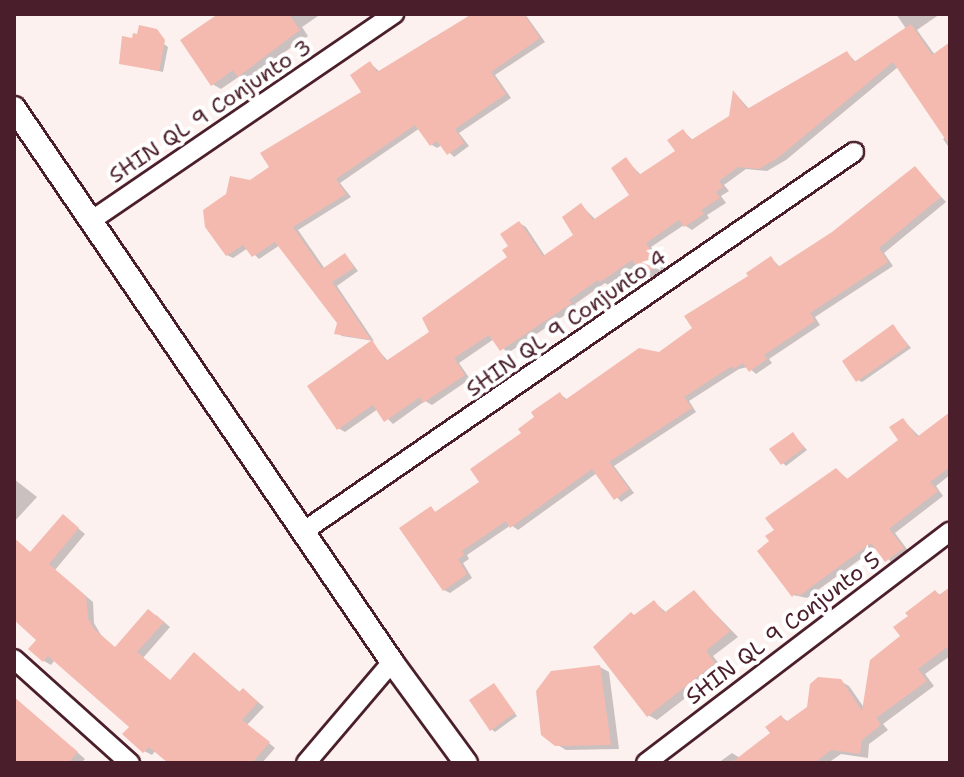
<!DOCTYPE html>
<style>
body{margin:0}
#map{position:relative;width:964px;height:777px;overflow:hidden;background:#fdf1ef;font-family:"Shantell Sans",sans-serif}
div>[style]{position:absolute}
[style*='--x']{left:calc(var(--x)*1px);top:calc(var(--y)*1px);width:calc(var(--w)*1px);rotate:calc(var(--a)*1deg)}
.shadow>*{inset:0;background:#0003}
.building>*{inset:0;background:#f4baaf}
.roads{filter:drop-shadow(2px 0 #4a1f2b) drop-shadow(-2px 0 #4a1f2b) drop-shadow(0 2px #4a1f2b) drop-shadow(0 -2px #4a1f2b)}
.minor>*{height:18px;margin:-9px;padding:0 9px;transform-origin:9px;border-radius:9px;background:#fff}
.tertiary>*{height:22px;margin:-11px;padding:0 11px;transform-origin:11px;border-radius:11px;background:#fff}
span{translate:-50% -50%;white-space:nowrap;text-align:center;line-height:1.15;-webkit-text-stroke:8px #fff;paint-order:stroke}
.street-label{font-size:22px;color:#4a1f2b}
.frame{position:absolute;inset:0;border:16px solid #4a1f2b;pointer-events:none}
</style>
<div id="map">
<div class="shadow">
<i style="clip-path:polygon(225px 14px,321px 14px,302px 27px,308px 36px,263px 67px,265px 70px,248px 81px,240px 76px,221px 89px,212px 84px)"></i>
<i style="clip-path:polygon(471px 14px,525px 14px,545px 42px,495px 75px,511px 98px,459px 133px,469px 146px,454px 157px,442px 145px,437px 148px,432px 145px,420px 128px,340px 183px,351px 197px,298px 230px,325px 269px,346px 255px,358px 271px,337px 286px,374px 341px,342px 336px,337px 333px,339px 323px,280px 245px,259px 259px,248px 248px,233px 258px,227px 255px,251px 182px,364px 92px,370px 63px,380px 72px,434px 37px,437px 40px)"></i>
<i style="clip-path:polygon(896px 14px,940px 14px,917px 30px,935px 55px,950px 46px,950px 149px,943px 139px,946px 137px,898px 67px,786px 160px,767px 171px,746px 169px,724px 185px,729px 191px,721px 196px,726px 203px,707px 215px,709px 218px,692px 230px,684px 225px,651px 247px,666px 268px,651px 278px,637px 265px,608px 285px,605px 283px,575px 304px,577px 307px,508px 353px,494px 339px,459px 363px,470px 379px,432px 405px,425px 401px,393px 424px,378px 409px,345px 432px,338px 428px,372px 343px,388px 361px,431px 333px,510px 258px,519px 223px,526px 227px,545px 256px,576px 235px,581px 205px,596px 220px,632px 195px,626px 160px,642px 176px,678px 152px,683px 131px,694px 141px,730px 117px,735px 93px,750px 110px,847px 53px,857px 63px,907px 30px)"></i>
<i style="clip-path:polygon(164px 44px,168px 47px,163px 72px,121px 63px)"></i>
<i style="clip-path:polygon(915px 169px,946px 202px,884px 253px,893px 266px,815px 317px,820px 325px,769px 359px,772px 363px,756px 374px,748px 367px,739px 369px,689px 401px,696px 412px,614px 466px,634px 493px,621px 502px,597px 473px,518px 530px,511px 525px,467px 555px,469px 559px,463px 563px,472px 578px,450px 593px,444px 590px,431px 509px,437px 513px,482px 483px,560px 394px,568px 400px,659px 354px,695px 329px,771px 258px,781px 268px,833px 234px)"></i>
<i style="clip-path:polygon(893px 326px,911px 348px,862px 382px,858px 380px)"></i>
<i style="clip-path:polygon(950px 414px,950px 475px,936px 486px,943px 496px,895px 533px,909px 552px,893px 564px,877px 547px,807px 598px,793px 595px,772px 541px,836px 470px,849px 480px,901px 440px,903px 420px,920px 437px)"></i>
<i style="clip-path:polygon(793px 434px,807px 450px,786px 466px,783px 463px)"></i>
<i style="clip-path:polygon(14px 479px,37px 497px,14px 522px)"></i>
<i style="clip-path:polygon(63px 516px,85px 534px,55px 570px,93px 602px,94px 623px,101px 635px,116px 649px,156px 615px,170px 627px,143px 658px,171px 681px,201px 659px,241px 693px,243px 691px,250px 695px,264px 707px,247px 725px,275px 748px,262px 763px,171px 763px,156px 750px,152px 755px,144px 751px,131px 726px,55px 660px,51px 665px,44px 661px,14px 538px,31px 553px)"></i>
<i style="clip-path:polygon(950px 589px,950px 656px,925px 674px,934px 686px,883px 724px,888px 730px,869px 744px,868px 758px,841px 754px,828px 763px,718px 763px,732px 753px,740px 758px,773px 734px,781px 717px,789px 722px,840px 681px,849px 686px,865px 709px,903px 637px,936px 592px,942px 596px)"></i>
<i style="clip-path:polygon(694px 592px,738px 637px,713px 656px,723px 669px,657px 720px,648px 715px,635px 616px,654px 602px,667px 613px)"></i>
<i style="clip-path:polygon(600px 667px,609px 672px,619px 749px,566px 750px,556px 744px)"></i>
<i style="clip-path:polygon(494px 685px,517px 716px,495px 732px,491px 729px)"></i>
<i style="clip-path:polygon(14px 697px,85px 759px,81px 763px,14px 763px)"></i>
</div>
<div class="building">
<i style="clip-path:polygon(218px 14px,289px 14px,300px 30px,238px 77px,233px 70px,211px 86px,180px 40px)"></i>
<i style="clip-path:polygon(472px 14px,524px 14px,540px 38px,491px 72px,506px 94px,455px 129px,464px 143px,447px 155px,437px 141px,430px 146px,415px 125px,336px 179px,346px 194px,293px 227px,322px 269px,345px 253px,354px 268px,332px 282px,371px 340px,334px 334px,337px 323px,275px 242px,252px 257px,243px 245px,226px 256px,205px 227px,203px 210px,226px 194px,230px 176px,250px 180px,269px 167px,260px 153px,361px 92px,350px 75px,370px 61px,377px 72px)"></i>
<i style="clip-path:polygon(911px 24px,932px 55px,950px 42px,950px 146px,893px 62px,779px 157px,759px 169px,738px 167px,719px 181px,723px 187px,716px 192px,720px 198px,701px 210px,704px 214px,684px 227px,679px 220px,646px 243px,660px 263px,643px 276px,632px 260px,600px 282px,598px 280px,569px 300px,572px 303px,500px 351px,489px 335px,454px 358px,465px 375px,423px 403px,420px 397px,384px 422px,373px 405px,337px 430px,307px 386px,372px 340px,386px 361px,429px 332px,422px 318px,507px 257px,502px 250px,508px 246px,500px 234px,519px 221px,543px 256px,573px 235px,562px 217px,581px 203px,593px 220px,629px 195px,611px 168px,626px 157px,639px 175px,675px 151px,667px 140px,683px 129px,691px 140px,729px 116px,733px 90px,747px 109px,847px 51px,854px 62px)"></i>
<i style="clip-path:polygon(139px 25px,157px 29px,165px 40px,159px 71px,119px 64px,122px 36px,132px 38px,133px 33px,137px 34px)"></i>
<i style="clip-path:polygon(915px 166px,941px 197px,879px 248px,888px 262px,810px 313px,815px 321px,764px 355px,767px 359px,749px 372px,743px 363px,734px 369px,732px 366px,684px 397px,692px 408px,609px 462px,629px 489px,614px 500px,592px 469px,510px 528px,506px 521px,462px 551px,464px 555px,458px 559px,467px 574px,443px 591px,399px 528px,431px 506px,435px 512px,479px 482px,470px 469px,521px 433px,518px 429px,534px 417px,531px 412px,560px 392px,565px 400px,639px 348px,659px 352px,692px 328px,684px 316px,748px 276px,746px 273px,771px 256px,778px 267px,832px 232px)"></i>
<i style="clip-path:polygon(893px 324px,908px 346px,856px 382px,842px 361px)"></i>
<i style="clip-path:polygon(950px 412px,950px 467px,930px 482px,938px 491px,889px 529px,904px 548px,885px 562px,871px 543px,799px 596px,796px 593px,792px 597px,757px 551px,769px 541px,765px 536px,774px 530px,765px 518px,836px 468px,847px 479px,898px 440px,889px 427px,903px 418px,917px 437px)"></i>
<i style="clip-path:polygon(793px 432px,804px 448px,781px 465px,769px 449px)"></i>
<i style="clip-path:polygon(63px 514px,79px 528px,49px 564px,86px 596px,88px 618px,94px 629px,115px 647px,148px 609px,164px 622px,137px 652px,170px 680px,194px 652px,239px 692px,243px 688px,258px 702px,242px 720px,270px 742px,252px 763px,168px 763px,149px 747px,143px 753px,122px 734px,129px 727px,48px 656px,43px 662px,28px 649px,36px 640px,14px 620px,14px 538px,30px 552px)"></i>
<i style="clip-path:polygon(950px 587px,950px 645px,918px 669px,927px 681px,876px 718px,881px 725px,862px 740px,860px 754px,831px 750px,814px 763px,731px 763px,770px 733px,765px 727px,781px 715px,786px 722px,807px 707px,810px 684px,818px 677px,841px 679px,862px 711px,870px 660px,900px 636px,893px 627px,908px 616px,905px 613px,935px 590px,939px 595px)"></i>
<i style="clip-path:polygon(694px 590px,730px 631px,706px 651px,715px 663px,647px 717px,593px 647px,631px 612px,634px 615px,654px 600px,664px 613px)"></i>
<i style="clip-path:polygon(600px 665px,611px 745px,555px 746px,541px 735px,536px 691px,551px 671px)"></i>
<i style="clip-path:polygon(494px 683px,515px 713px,490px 731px,469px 700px)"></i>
<i style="clip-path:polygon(14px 697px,78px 752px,68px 763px,14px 763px)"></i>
</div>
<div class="roads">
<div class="minor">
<i style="--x:92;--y:220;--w:366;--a:-34.3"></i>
<i style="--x:304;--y:531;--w:668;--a:-34.57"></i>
<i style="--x:14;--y:659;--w:156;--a:41.9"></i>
<i style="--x:306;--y:763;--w:133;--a:-49.6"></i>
<i style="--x:646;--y:763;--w:382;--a:-37.3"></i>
</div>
<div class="tertiary">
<i style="--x:14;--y:108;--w:671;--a:55.69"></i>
<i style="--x:392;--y:662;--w:125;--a:53.8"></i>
</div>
</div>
<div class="street-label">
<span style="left:210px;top:111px;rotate:-34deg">SHIN QL 9 Conjunto 3</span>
<span style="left:566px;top:323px;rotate:-35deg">SHIN QL 9 Conjunto 4</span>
<span style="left:783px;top:628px;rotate:-37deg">SHIN QL 9 Conjunto 5</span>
</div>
<div class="frame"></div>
</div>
